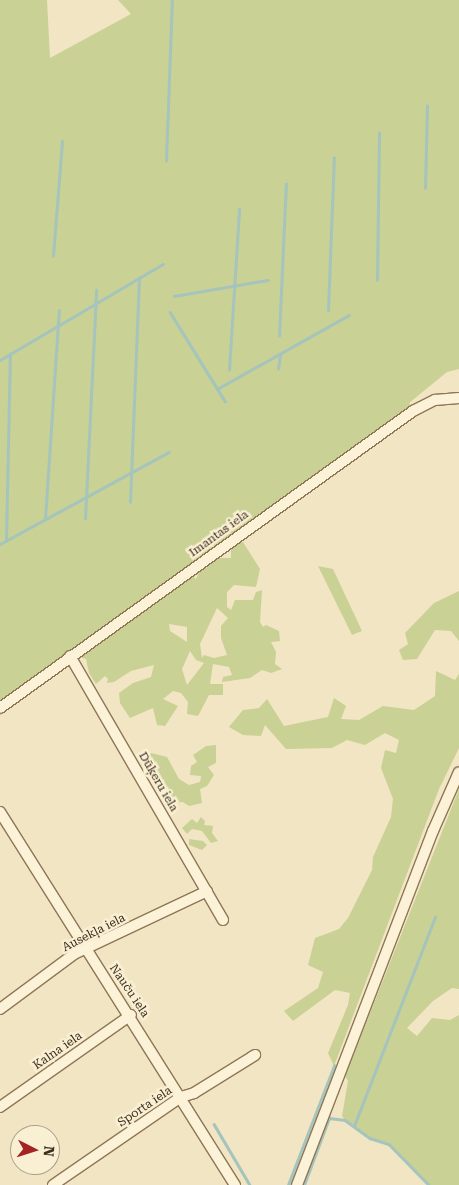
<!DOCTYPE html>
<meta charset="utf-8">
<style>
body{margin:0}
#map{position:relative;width:459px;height:1185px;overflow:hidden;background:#f2e5c3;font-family:"Roboto Serif",serif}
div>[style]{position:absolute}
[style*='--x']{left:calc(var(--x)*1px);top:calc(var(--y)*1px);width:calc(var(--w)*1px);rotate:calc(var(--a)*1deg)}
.green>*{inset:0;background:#c9d195}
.stream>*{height:2.5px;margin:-1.25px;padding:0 1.25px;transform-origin:1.25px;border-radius:1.25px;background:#a5c4bc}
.roads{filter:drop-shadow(1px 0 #8e7657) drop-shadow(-1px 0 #8e7657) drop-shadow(0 1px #8e7657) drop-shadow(0 -1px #8e7657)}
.minor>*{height:10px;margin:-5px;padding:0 5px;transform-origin:5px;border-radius:5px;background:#fcf2d7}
span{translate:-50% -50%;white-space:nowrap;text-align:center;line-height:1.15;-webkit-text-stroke:5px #f9efd3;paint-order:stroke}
.street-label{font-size:12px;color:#3c2d1d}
.north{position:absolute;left:10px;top:1125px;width:50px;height:50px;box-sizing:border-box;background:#f9efd3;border:1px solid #ada18a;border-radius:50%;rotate:95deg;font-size:14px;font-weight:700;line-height:20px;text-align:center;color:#3c2d1d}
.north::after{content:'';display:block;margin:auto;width:18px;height:22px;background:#a32422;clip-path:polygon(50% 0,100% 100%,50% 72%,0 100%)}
</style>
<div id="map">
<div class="green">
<i style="clip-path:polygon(0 0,47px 0,50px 58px,131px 14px,118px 0,459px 0,459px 369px,447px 372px,409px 403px,412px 407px,0 701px)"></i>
<i style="clip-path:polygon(evenodd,235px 542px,243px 542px,260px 569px,256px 587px,234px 585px,227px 592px,227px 607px,231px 610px,235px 600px,253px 600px,256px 592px,262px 590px,260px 622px,263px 627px,266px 625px,279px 631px,280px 641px,271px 642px,276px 652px,275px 664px,282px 669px,271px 673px,262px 670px,250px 678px,222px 682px,223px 677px,232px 675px,229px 667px,213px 664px,210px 684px,223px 684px,223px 695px,209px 695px,198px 716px,187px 714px,188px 702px,181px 693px,173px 691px,163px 699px,178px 706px,165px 726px,157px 725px,153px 708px,130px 718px,120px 703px,119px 693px,133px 683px,151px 677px,154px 665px,131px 671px,114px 682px,107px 683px,108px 679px,105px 676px,96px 684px,89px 673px,86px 659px,76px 656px,99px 638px,107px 638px,109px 630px,120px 628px,122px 620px,164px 592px,172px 591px,174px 585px,191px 574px,196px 579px,201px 568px,207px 568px,211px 558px,231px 558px,231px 544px,235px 542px,217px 608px,228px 618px,221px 626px,221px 638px,227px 655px,214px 658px,204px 655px,202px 658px,200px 644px,217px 608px,235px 542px,169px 624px,187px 627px,187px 642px,170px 631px,169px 624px,235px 542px,190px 651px,196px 660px,204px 663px,187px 685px,182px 669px,190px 651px)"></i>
<i style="clip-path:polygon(318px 566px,333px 569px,362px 631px,352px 635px)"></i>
<i style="clip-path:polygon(459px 591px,459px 641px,451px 631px,435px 630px,417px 659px,403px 660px,399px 650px,408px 644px,405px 633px,434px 603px)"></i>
<i style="clip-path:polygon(436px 671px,455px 680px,459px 674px,459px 748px,439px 789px,334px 1066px,328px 1053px,348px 1005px,350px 993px,335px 990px,293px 1021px,284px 1011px,318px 988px,323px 972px,308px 965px,315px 938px,339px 929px,348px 918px,372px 870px,373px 857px,391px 817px,393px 799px,381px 768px,385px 750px,396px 753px,399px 740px,385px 733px,365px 745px,347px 740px,332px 748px,286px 749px,265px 725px,261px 736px,243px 735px,229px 727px,243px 710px,259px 708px,267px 699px,284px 726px,328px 717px,334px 698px,346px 706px,341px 719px,359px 720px,383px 706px,414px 710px,435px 696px)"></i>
<i style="clip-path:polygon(216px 745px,216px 763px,208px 767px,214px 775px,207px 786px,200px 789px,202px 803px,189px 806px,183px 802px,170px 803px,148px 756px,151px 753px,167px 757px,179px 779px,189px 785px,200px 782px,201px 776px,190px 775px,191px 766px,197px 762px,193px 755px,206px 746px)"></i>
<i style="clip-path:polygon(459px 789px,459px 989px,452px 988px,433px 1001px,407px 1028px,417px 1036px,432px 1018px,450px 1020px,459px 1015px,459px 1185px,429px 1185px,389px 1144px,370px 1138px,345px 1120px,342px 1116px,348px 1081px,345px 1076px)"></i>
<i style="clip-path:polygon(201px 817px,205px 821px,204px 825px,213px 826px,212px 833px,218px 841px,211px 843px,202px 831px,192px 829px,187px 834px,182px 828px,192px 819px,197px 823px)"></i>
<i style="clip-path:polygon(189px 839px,203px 841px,207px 845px,202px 850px,189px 845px)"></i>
</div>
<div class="stream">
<i style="--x:166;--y:161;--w:161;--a:-87.9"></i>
<i style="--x:425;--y:188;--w:82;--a:-88.6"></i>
<i style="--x:53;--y:256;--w:115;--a:-85.5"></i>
<i style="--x:377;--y:280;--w:147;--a:-89.2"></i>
<i style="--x:174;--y:296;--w:95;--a:-9.7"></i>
<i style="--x:328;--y:311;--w:153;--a:-87.8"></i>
<i style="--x:170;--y:312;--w:105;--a:58.3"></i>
<i style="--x:279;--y:336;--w:152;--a:-87.4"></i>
<i style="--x:0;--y:360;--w:189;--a:-30.5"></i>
<i style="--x:278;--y:369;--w:14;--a:-82"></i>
<i style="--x:229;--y:370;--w:161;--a:-86.4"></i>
<i style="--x:217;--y:389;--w:151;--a:-29.3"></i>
<i style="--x:130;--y:502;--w:224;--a:-87.7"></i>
<i style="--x:45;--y:519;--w:209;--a:-86.2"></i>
<i style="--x:85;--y:519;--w:229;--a:-87.2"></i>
<i style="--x:6;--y:541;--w:187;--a:-88.8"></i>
<i style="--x:0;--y:544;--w:192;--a:-28.6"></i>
<i style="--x:214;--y:1124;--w:71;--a:59.5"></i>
<i style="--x:354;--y:1126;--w:224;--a:-68.8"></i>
<i style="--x:288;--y:1185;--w:128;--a:-68.9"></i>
<i style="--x:304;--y:1185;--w:72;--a:-69.5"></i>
<i style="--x:329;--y:1118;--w:16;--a:7"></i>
<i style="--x:345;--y:1120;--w:31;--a:36"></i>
<i style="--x:370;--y:1138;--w:20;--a:18"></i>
<i style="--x:389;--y:1144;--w:57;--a:45.7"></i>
</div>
<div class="roads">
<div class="minor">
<i style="--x:70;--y:656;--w:305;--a:59.9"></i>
<i style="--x:0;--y:708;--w:509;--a:-35.72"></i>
<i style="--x:413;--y:411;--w:25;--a:-27"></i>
<i style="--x:435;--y:400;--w:24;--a:-5"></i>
<i style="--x:0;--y:812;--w:441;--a:57.8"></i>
<i style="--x:0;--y:1009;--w:92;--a:-36.6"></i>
<i style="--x:74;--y:954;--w:147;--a:-25.3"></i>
<i style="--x:0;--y:1107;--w:160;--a:-35.1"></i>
<i style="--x:53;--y:1185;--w:155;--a:-34.5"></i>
<i style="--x:181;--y:1097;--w:14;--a:-17"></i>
<i style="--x:194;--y:1093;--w:72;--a:-31.9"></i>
<i style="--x:297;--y:1185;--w:379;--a:-69"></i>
<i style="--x:433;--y:831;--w:64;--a:-66.2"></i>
</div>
</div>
<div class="street-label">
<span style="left:219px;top:534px;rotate:-36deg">Imantas iela</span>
<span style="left:158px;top:782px;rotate:60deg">Dūķeru iela</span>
<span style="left:94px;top:933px;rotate:-27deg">Ausekļa iela</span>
<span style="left:129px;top:991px;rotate:56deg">Nauču iela</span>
<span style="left:58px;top:1051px;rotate:-35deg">Kalna iela</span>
<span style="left:145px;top:1107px;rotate:-34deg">Sporta iela</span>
</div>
<div class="north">N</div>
</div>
